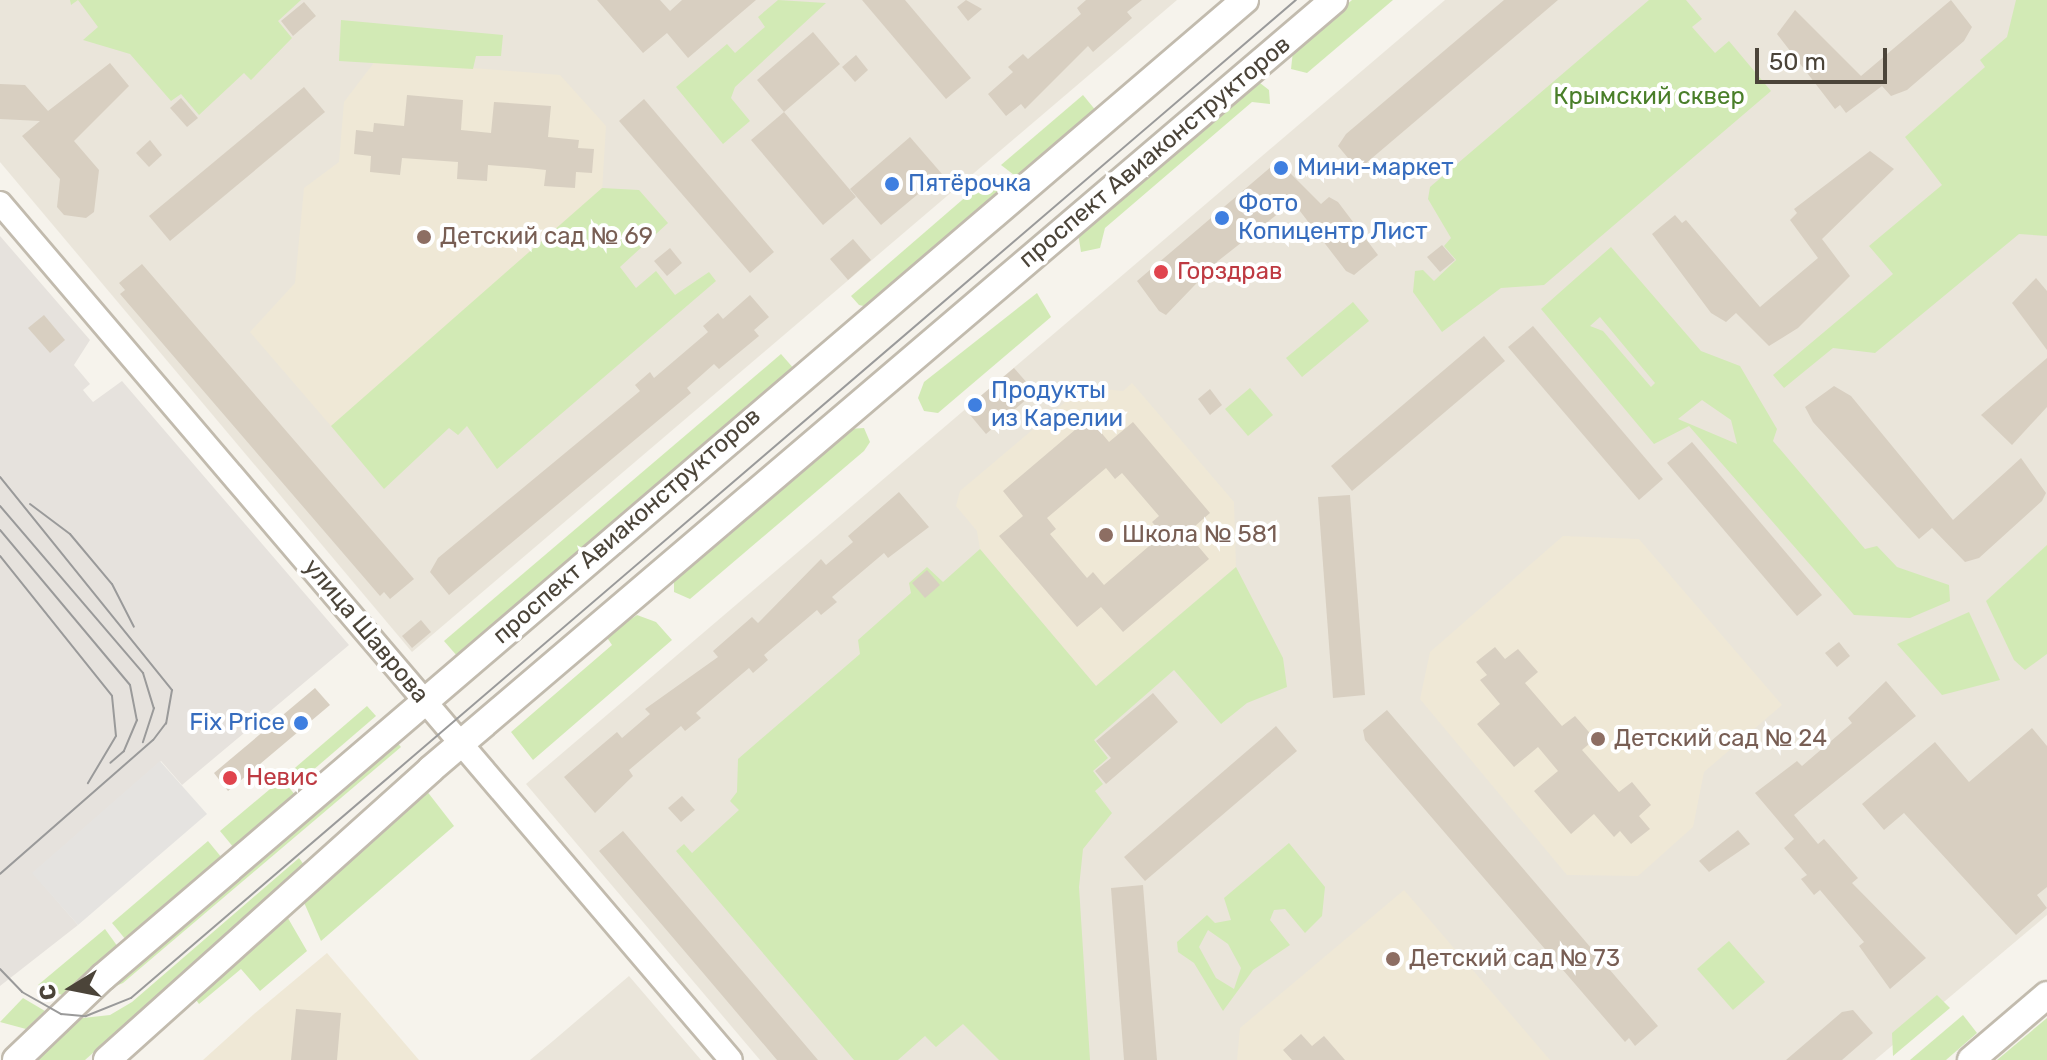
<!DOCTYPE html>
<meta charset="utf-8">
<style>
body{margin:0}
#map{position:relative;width:2047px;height:1060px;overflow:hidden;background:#f6f3ec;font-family:Rubik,sans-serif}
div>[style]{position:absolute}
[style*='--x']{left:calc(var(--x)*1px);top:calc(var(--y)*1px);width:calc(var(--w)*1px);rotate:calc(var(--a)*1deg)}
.residential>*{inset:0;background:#eae5da}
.industrial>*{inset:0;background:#e6e2dd}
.education>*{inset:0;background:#efe8d6}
.green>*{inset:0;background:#d2eab5}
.parking>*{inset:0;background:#e5e3e0}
.building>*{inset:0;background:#d8cfc1}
.roads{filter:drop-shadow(2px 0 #c2bbae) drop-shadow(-2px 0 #c2bbae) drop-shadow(0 2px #c2bbae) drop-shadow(0 -2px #c2bbae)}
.minor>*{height:22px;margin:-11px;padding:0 11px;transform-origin:11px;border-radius:11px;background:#fff}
.tertiary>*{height:26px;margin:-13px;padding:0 13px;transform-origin:13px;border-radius:13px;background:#fff}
.tram>*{height:2px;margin:-1px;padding:0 1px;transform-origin:1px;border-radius:1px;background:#9a9a9a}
.dots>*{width:22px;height:22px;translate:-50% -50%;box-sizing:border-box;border:4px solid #fff;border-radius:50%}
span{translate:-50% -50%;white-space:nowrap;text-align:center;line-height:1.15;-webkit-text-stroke:8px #fff;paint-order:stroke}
.park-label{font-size:24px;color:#4a7f2a}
.street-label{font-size:24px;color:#4b4439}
.shop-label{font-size:24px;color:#366cbe}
.left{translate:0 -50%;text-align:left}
.right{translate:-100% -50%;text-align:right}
.education-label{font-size:24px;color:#785e54}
.health-label{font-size:24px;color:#be3a42}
.north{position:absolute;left:32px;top:948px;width:80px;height:80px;-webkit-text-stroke:6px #fff;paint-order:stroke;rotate:260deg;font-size:22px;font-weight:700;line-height:32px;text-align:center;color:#4b4439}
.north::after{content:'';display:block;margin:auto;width:28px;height:36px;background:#4b4439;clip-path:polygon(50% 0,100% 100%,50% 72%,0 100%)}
.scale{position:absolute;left:1755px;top:48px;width:132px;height:36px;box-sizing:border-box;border:4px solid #4b4439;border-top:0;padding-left:10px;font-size:24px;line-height:28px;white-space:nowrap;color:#4b4439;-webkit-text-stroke:6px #fff;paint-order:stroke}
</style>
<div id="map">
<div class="residential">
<i style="clip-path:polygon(0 0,1177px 0,412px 652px,0 162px)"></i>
<i style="clip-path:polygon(1445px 0,2047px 0,2047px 915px,1875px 1060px,760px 1060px,526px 784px)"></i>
<i style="clip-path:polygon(629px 976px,701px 1060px,530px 1060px,553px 1041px)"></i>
</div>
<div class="industrial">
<i style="clip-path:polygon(0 236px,90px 340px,74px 365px,90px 384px,83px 390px,87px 395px,93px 402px,122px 381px,349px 645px,182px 785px,161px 761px,33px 873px,78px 925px,0 986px)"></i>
</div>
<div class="education">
<i style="clip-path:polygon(376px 60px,560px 75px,606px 126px,602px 192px,331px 426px,250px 332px,295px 283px,304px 188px,339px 162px,344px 102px)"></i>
<i style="clip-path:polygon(1132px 383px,1234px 502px,1236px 567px,1096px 686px,980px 549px,977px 531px,956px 506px,960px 491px,1083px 387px,1123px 391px)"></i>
<i style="clip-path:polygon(1563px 536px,1639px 539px,1782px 705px,1704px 772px,1693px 827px,1638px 876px,1567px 875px,1420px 699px,1430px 652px)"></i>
<i style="clip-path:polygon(1404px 890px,1550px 1060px,1237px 1060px,1240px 1028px)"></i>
<i style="clip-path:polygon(327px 953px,419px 1060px,203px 1060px,254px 1014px)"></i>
</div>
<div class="green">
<i style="clip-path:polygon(70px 0,301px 0,278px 21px,292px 38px,251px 80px,244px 73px,199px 115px,181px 94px,171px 101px,130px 54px,83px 40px,98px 27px,78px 0,71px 5px)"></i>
<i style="clip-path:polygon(778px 0,826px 3px,735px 87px,731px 98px,750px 121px,723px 144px,676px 87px,727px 44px,735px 53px,765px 27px,758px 17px)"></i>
<i style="clip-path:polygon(1352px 0,1393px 0,1307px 73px,1291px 69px,1293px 51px)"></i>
<i style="clip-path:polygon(1649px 0,1686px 0,1702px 19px,1692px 27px,1715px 53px,1729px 41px,1771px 91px,1544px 285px,1501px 288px,1442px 332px,1413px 292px,1415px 271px,1423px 270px,1434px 281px,1456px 260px,1444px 246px,1451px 238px,1428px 199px,1430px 187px)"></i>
<i style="clip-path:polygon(2016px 0,2047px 0,2047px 236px,2019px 234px,1875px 353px,1833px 348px,1784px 388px,1773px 375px,1893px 274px,1869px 246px,1942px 185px,1905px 137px,1985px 67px,1980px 60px,2007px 37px)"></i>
<i style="clip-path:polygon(341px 20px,503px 35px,501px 56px,476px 56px,473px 69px,339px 61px)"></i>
<i style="clip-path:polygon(1260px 83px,1269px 90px,1270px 104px,1252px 102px,1105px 228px,1100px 248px,1081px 252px,1078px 233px)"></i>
<i style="clip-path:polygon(1083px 95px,1097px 112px,1018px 178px,1001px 165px)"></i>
<i style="clip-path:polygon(991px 175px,1005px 191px,868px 307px,859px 305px,851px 296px)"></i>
<i style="clip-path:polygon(602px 188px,639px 190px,668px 223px,620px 267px,636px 288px,656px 271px,675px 295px,709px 272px,716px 281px,497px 469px,467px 426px,458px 435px,449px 428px,384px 489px,331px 426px)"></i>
<i style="clip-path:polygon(evenodd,1611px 247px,1701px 351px,1740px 366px,1777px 429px,1773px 441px,1865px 549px,1877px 546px,1897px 567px,1949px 585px,1950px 601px,1910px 618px,1854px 615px,1689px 426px,1654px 444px,1541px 309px,1611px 247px,1600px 317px,1655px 383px,1651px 387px,1603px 331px,1590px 326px,1600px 317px,1611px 247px,1702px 400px,1731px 420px,1737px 444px,1678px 419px,1702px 400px)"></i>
<i style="clip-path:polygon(1037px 293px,1051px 317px,938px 413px,924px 411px,918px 398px,924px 382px)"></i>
<i style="clip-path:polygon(1353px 302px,1369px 321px,1302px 377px,1286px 358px)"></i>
<i style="clip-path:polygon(781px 354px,795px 370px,458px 657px,444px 641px)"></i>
<i style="clip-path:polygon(1250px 388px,1273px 415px,1248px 436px,1225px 409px)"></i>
<i style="clip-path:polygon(864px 428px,870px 442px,864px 451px,690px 599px,674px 592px,674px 578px,848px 429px)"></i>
<i style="clip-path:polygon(2047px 545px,2047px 654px,2025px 670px,2014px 660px,1986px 601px)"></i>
<i style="clip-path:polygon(980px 549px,1096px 686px,1236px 567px,1283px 658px,1287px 687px,1247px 703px,1221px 724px,1174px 670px,1094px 740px,1108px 758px,1093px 771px,1103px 784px,1095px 791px,1112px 813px,1083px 849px,1079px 887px,1090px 1060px,999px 1060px,963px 1024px,936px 1047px,925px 1036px,898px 1060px,854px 1060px,676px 851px,684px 844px,692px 853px,739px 810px,730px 801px,737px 792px,738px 759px,860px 654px,858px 640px,911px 593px,909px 583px,927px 567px,943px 582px)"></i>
<i style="clip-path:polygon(1969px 612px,2000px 680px,1942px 695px,1897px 644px)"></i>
<i style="clip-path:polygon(637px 615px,656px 622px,672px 640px,533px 760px,511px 732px,612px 645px,606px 636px)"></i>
<i style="clip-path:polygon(367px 706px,376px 716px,298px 783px,289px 773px)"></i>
<i style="clip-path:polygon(395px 740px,401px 747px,123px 983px,99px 993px)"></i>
<i style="clip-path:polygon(282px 779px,296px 796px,234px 848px,220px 831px)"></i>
<i style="clip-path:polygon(426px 790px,454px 826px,321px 941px,302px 898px)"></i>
<i style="clip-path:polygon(208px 841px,222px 858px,126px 940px,112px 923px)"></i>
<i style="clip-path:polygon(evenodd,1289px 843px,1325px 887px,1322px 916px,1305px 933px,1285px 909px,1274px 910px,1270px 920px,1290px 945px,1253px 970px,1223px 1011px,1194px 963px,1178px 952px,1177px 942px,1207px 915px,1215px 923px,1231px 920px,1224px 898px,1289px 843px,1208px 930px,1228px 944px,1241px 968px,1234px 989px,1216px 978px,1199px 947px,1208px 930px)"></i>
<i style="clip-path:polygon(299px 858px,304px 865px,85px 1060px,35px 1060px,74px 1019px,110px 1015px,132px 1002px)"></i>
<i style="clip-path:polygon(285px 913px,307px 951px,260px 991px,241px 969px,199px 1004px,191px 993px)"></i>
<i style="clip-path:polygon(105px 929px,118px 947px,62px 995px,38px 985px)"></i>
<i style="clip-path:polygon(1729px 941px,1765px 982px,1733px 1010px,1697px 969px)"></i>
<i style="clip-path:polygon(1937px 995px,1950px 1008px,1893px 1056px,1892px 1033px)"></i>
<i style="clip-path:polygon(23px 998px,45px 1011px,26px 1029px,0 1022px)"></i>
<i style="clip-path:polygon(1963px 1015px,1977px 1033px,1946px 1060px,1910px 1060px)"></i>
<i style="clip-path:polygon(2047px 1018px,2047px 1060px,1997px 1060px)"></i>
</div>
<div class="parking">
<i style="clip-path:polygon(160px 761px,207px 814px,78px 925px,32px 873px)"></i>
</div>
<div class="building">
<i style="clip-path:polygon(597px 0,660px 0,670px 11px,682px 0,756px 0,688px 58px,667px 33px,643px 53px)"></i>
<i style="clip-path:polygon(862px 0,905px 0,971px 78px,946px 99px)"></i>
<i style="clip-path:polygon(966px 0,982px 9px,968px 21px,957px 7px)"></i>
<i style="clip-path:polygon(1086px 0,1142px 0,1127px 12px,1132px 18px,1093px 52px,1088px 46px,1025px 109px,1021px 104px,1006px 116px,988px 94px,1013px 72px,1008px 67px,1016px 60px,1023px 54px,1028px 59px,1081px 14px,1077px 8px)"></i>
<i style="clip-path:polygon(1504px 0,1558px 0,1358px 170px,1338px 146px,1346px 134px)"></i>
<i style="clip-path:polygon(1951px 0,1972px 27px,1964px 41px,1907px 90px,1891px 96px,1882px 86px,1846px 113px,1840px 105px,1835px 109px,1777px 34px,1795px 10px,1861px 76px)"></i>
<i style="clip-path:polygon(304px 2px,316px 16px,293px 36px,281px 21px)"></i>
<i style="clip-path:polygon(813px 32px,840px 64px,784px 112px,757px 80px)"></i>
<i style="clip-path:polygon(856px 55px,868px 70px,855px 82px,842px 67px)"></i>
<i style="clip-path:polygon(110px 63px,129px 86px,74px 141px,99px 170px,94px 212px,86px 218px,64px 215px,57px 207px,60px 179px,22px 136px,40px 121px,0 119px,0 84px,25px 85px,48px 111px)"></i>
<i style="clip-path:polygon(304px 87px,325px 112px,170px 241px,149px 216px)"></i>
<i style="clip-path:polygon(407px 95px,463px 100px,461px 130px,491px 133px,494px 102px,551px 106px,548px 137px,579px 140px,578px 148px,594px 149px,592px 173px,576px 172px,575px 188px,544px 186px,546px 170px,528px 168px,488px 165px,487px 181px,457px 179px,458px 162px,402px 158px,400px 175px,370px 172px,371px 156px,354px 154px,356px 130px,373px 132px,374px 123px,404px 126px)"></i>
<i style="clip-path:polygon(181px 98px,198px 118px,187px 127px,170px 108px)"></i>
<i style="clip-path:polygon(644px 99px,774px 252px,750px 273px,619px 121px)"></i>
<i style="clip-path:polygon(784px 112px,856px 197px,823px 225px,751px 140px)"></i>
<i style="clip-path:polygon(910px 137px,942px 174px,881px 225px,850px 189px)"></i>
<i style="clip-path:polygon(150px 140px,162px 155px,149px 167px,136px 153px)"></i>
<i style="clip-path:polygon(1870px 151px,1894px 169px,1822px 239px,1850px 276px,1798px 328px,1769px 346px,1736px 313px,1726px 322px,1711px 313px,1652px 234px,1675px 215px,1682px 223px,1686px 220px,1760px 307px,1818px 258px,1790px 220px,1797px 213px,1794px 209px)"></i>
<i style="clip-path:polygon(1278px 161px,1321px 204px,1329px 197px,1338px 202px,1378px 255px,1354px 275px,1346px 271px,1293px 202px,1218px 261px,1166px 315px,1159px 311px,1137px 281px)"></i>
<i style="clip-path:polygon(853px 239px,871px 260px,848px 280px,830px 259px)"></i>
<i style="clip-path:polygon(1442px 245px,1455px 260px,1440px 272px,1427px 257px)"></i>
<i style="clip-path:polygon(670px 248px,682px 263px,667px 276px,654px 261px)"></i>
<i style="clip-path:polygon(142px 264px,414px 579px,390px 599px,384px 592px,380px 596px,120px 294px,125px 290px,119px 283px)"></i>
<i style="clip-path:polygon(2036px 278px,2047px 291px,2047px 350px,2012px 303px)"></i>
<i style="clip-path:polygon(750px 295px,769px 317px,754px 330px,759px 336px,719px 369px,714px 364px,687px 388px,691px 393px,449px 595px,430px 572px,438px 558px,640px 391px,635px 385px,650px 372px,654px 378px,708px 332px,703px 326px,718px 313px,723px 319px)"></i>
<i style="clip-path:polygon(44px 315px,65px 340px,50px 353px,28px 328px)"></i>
<i style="clip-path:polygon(1533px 326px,1663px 479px,1639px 500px,1508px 347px)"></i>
<i style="clip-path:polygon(1484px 336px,1505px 361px,1352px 491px,1331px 466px)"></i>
<i style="clip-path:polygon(2047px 358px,2047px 407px,2012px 445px,1981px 415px)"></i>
<i style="clip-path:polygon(1014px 368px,1035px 392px,986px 434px,965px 409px)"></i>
<i style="clip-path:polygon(1834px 386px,1851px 396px,1953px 520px,2021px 458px,2046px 493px,2042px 501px,1979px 558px,1965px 562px,1932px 528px,1919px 539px,1813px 422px,1805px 407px)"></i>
<i style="clip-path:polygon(1210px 389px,1222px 405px,1210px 415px,1198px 399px)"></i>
<i style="clip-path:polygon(evenodd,1089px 418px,1109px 442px,1133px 422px,1210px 513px,1187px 533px,1209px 559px,1123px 632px,1101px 607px,1077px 627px,999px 536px,1023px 516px,1003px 491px,1089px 418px,1106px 468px,1115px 479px,1122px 473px,1159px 516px,1152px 522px,1163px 534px,1104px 585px,1093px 572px,1087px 578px,1050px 534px,1056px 529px,1047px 518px,1106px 468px)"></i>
<i style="clip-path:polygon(1692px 442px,1822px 595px,1797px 616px,1667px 463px)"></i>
<i style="clip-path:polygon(899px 492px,929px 527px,888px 558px,884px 553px,832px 597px,837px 602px,821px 615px,817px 610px,764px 655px,768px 660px,753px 673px,749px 668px,696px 713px,701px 718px,685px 731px,681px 726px,629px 770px,633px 776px,595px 813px,564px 777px,617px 732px,622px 738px,650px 714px,645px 709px,718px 657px,713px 651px,752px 617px,758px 623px,821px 559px,826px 565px,853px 542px,848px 536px)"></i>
<i style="clip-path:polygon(1350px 495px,1365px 695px,1333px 698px,1318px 497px)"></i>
<i style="clip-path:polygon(927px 570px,940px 585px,925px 598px,912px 583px)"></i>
<i style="clip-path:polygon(421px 620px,431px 632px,412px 648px,402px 636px)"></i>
<i style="clip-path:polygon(1839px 642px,1850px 656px,1837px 667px,1825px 653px)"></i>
<i style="clip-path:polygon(1495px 647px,1505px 659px,1518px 649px,1538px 672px,1525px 683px,1537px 697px,1562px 726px,1575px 716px,1595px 739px,1582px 750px,1619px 792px,1632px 782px,1651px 805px,1639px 816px,1650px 829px,1631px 844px,1620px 831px,1614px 837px,1594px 814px,1571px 834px,1534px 791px,1558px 771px,1538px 747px,1514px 767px,1477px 724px,1500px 704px,1480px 680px,1487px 675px,1476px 662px)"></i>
<i style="clip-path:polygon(1886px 681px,1916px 716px,1794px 815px,1818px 844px,1824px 839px,1858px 878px,1852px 883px,1926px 958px,1890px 989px,1859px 946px,1864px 942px,1820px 890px,1814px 895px,1801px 879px,1807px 875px,1784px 848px,1794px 839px,1755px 793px,1797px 761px,1802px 766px,1852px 723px,1848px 718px)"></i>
<i style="clip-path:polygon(315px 688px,330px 705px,228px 791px,214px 773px)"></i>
<i style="clip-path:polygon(1153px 693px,1178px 722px,1106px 784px,1095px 771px,1111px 758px,1096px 741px)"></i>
<i style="clip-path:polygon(1387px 710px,1658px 1026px,1635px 1046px,1629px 1038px,1625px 1042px,1365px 740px,1363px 730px)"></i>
<i style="clip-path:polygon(1276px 726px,1297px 751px,1145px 881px,1124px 857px)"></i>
<i style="clip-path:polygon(2032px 728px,2047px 746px,2047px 887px,2037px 895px,2047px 908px,2016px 935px,1904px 813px,1884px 830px,1862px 804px,1935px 742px,1969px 782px)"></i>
<i style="clip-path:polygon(682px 796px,695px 810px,681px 822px,668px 808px)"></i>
<i style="clip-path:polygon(1738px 830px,1750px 844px,1709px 872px,1699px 861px)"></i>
<i style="clip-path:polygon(623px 831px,686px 905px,818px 1060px,777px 1060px,704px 974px,599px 851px)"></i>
<i style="clip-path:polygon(1143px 885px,1157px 1060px,1124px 1060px,1111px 888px)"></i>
<i style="clip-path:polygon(296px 1009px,341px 1013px,337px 1060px,291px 1060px)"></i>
<i style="clip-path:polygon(1853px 1010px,1873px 1033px,1842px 1060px,1786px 1060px,1842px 1012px)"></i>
<i style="clip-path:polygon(1301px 1034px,1312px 1046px,1324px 1036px,1345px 1060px,1292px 1060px,1283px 1050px)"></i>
</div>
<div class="roads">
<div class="minor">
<i style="--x:0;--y:203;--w:1126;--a:49.54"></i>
</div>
<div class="tertiary">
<i style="--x:16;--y:1060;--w:120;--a:-43.7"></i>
<i style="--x:103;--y:977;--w:1503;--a:-40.55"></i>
<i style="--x:107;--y:1060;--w:435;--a:-41.9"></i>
<i style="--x:431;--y:769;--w:1186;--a:-40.42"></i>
<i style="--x:1971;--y:1060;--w:100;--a:-40.5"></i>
</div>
</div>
<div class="tram">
<i style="--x:0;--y:477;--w:274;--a:51.1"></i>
<i style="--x:172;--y:690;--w:34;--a:100"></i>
<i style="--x:166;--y:723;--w:21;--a:127"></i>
<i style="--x:153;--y:740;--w:203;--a:138.8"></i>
<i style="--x:30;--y:504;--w:50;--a:36.9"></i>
<i style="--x:70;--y:534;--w:65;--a:50"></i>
<i style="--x:112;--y:584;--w:48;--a:62.9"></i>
<i style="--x:0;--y:506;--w:220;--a:49.4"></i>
<i style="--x:143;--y:673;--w:37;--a:73"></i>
<i style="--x:154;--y:708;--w:36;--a:108"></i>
<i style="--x:0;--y:530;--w:202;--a:50"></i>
<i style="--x:130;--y:685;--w:36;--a:79"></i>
<i style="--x:137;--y:720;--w:34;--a:113"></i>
<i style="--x:124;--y:751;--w:18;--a:139"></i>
<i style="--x:0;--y:556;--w:179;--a:51.3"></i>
<i style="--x:112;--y:696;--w:40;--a:84.3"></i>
<i style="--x:116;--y:736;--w:55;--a:120.8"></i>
<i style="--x:0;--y:969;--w:32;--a:46"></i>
<i style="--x:22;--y:992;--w:45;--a:29.4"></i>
<i style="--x:61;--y:1014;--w:25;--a:5"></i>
<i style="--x:86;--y:1016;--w:48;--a:-21.8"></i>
<i style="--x:131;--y:998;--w:1534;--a:-40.59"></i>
</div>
<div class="dots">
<i style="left:1281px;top:168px;background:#3f7fe0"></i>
<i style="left:892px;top:184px;background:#3f7fe0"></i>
<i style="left:1222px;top:218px;background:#3f7fe0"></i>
<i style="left:424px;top:237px;background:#8d6e63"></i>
<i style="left:1161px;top:272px;background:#e0444e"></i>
<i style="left:975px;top:405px;background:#3f7fe0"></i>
<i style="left:1106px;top:535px;background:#8d6e63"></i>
<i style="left:301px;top:723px;background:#3f7fe0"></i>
<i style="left:1598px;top:739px;background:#8d6e63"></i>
<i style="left:230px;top:778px;background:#e0444e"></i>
<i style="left:1393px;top:959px;background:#8d6e63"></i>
</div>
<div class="park-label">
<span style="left:1649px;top:97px">Крымский сквер</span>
</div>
<div class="street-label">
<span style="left:1155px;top:152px;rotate:-40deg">проспект Авиаконструкторов</span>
<span style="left:627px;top:526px;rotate:-41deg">проспект Авиаконструкторов</span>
<span style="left:366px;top:631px;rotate:50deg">улица Шаврова</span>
</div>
<div class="shop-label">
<span class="left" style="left:1297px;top:168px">Мини-маркет</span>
<span class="left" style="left:908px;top:184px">Пятёрочка</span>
<span class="left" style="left:1238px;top:218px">Фото<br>Копицентр Лист</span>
<span class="left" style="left:991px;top:405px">Продукты<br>из Карелии</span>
<span class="right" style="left:285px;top:723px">Fix Price</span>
</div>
<div class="education-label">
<span class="left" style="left:440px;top:237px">Детский сад № 69</span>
<span class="left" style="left:1122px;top:535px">Школа № 581</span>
<span class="left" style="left:1614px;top:739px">Детский сад № 24</span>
<span class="left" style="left:1409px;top:959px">Детский сад № 73</span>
</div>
<div class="health-label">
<span class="left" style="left:1177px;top:272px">Горздрав</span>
<span class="left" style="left:246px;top:778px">Невис</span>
</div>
<div class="north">С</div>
<div class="scale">50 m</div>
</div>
